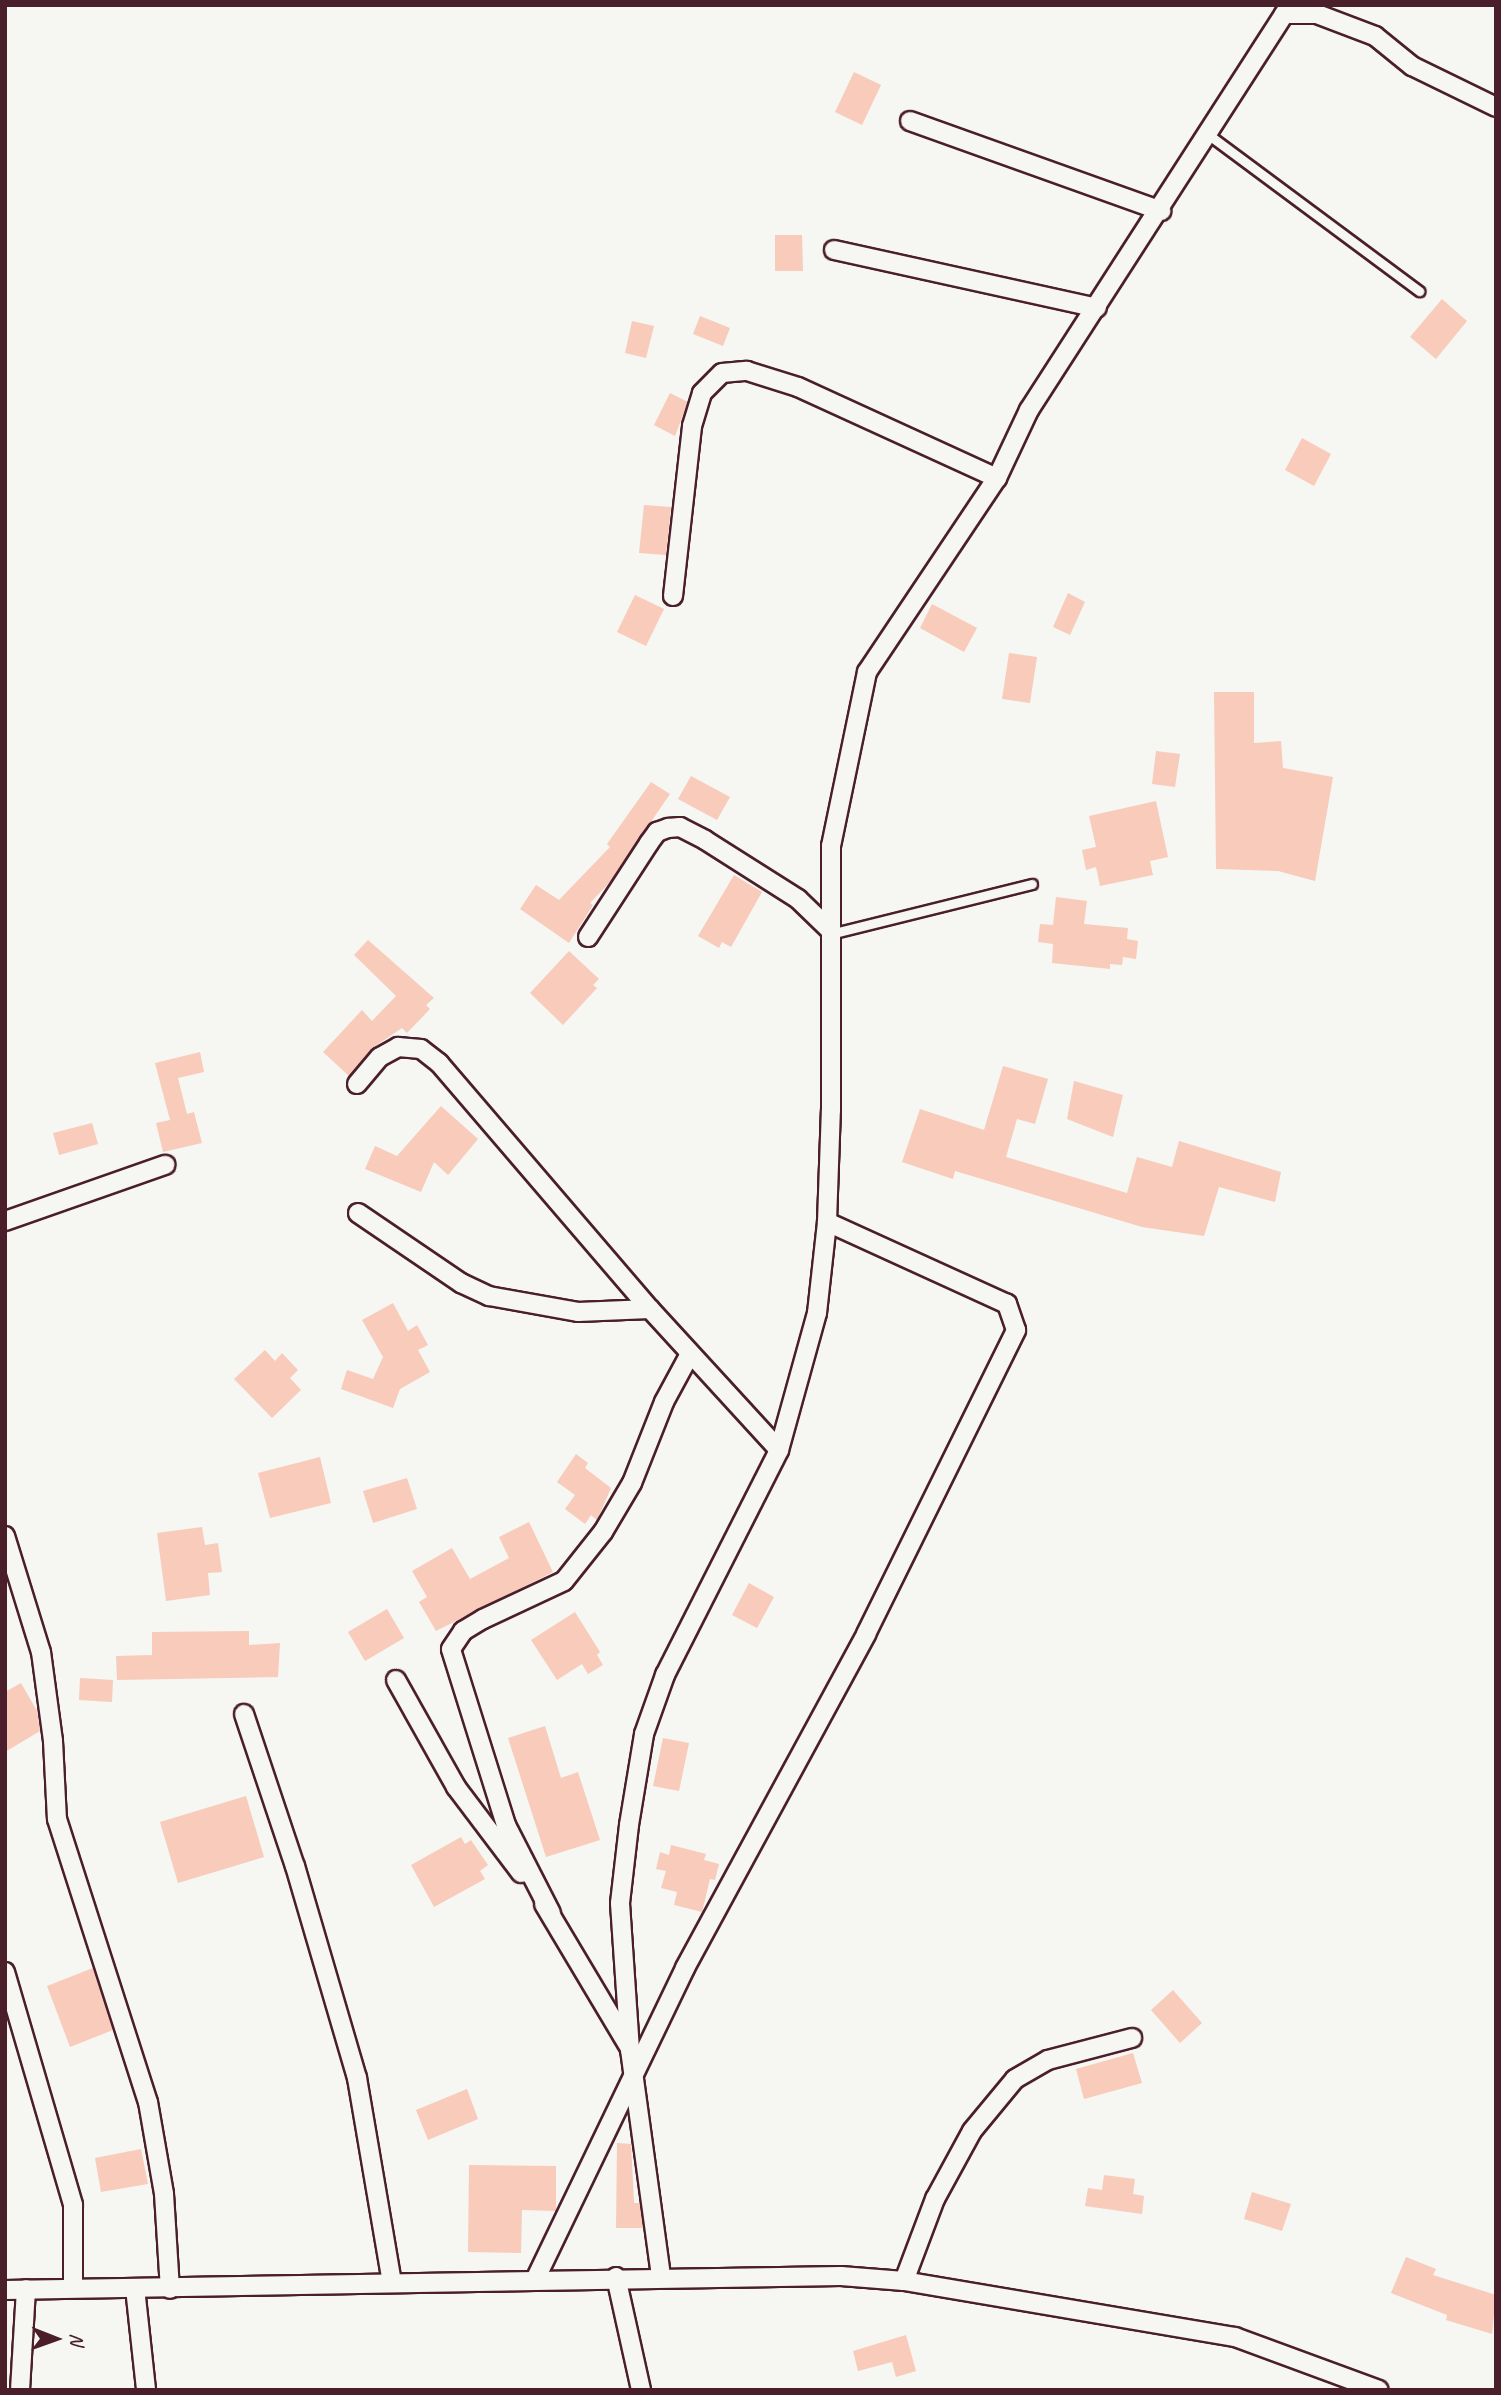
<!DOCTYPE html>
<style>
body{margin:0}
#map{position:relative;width:1501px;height:2395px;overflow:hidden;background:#f6f6f2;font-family:Caveat,sans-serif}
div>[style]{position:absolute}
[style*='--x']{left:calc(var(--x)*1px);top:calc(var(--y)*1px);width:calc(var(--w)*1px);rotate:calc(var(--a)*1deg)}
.building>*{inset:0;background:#f8cbbb}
.roads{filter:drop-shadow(2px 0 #4a1f2b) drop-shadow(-2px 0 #4a1f2b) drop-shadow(0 2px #4a1f2b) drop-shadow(0 -2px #4a1f2b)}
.service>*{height:9px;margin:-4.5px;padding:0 4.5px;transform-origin:4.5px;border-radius:4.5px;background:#f6f6f2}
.minor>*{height:18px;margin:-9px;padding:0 9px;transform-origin:9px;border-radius:9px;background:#f6f6f2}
span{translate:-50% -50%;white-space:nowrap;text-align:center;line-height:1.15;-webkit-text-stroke:5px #f6f6f2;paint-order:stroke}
.frame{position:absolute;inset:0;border:7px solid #4a1f2b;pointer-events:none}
.north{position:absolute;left:21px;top:2304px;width:70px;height:70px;-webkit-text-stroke:5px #f6f6f2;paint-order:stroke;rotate:91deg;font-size:19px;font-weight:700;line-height:28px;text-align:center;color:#4a1f2b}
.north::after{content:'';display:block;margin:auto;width:24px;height:32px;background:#4a1f2b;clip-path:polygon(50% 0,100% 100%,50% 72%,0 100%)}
</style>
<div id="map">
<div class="building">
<i style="clip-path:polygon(854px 72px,881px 85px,862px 125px,835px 112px)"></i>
<i style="clip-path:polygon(775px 235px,802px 235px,803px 271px,775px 271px)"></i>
<i style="clip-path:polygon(1442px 299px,1467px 321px,1436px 359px,1410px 337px)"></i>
<i style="clip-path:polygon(700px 316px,730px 328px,723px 346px,693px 334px)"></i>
<i style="clip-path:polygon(632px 321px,654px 326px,646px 358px,625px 353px)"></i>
<i style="clip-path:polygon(670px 393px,688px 402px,675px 436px,654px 425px)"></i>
<i style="clip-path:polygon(1302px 438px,1331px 454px,1314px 486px,1285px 470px)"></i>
<i style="clip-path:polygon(644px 505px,671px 507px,666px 555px,639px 553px)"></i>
<i style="clip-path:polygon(1068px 593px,1085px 602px,1070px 635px,1053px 627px)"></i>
<i style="clip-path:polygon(635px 595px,664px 609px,646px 646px,617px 632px)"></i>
<i style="clip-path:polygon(932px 604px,977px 628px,964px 652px,920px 628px)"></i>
<i style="clip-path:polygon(1009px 653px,1037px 657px,1030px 703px,1002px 699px)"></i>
<i style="clip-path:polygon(1214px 692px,1254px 692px,1254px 743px,1281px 741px,1283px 768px,1333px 777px,1315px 881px,1278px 871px,1216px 869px)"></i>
<i style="clip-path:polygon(1156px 751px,1180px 754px,1175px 787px,1152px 784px)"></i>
<i style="clip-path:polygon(691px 776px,730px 797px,717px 820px,678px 799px)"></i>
<i style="clip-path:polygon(651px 782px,670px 794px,609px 883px,590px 903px,593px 905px,569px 943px,520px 909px,536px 885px,559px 900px,610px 847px,607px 844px)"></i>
<i style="clip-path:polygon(1156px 801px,1168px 857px,1150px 861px,1153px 875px,1100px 886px,1096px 867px,1086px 870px,1082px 850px,1096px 847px,1089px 816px)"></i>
<i style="clip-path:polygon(734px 875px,762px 892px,731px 947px,722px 942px,719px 948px,698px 936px)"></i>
<i style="clip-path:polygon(1056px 897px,1087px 901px,1084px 924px,1128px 928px,1127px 939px,1138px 941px,1136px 959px,1123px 957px,1122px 965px,1110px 964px,1110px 969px,1052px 963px,1053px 944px,1038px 942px,1040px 924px,1053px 925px)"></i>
<i style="clip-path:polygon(368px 940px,434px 998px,426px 1005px,430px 1009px,407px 1033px,402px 1028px,374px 1047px,349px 1076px,323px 1052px,362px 1010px,372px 1021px,396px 996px,354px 955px)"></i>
<i style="clip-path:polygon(569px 951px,599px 979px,593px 985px,597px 988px,563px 1025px,530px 993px)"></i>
<i style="clip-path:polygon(200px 1052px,204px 1072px,178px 1078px,187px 1114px,194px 1112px,202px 1143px,163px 1152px,156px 1123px,170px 1120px,155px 1063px)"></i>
<i style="clip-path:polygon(1003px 1066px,1048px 1079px,1035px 1124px,1017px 1119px,1006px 1157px,1127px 1193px,1137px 1157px,1172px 1167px,1179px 1141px,1281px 1172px,1275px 1202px,1219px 1187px,1204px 1236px,1142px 1227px,955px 1171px,953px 1179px,902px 1162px,920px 1109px,984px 1130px)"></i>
<i style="clip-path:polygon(1074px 1081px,1123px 1095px,1113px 1137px,1067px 1119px)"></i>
<i style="clip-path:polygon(441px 1106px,478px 1139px,448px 1175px,434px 1162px,421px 1192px,365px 1169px,375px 1146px,397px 1156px)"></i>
<i style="clip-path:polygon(92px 1123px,98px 1144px,59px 1155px,53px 1133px)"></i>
<i style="clip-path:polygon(393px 1303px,408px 1331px,417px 1325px,428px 1345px,418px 1350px,430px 1372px,400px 1389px,393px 1408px,341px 1389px,347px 1370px,373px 1379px,383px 1357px,362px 1320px)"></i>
<i style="clip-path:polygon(265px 1350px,275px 1361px,282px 1353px,298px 1370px,290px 1378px,301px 1390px,272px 1418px,234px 1379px)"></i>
<i style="clip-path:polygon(576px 1454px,588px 1463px,585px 1468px,611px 1488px,597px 1520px,591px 1515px,585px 1524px,565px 1509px,575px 1495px,557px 1482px)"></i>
<i style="clip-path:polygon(320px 1457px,331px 1503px,270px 1518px,258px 1473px)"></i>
<i style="clip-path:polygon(407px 1478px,417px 1509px,373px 1523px,363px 1491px)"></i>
<i style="clip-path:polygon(529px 1522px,553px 1572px,436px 1631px,419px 1602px,427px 1597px,412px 1571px,452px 1548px,470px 1579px,509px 1558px,499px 1537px)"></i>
<i style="clip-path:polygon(202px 1527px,205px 1545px,218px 1543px,222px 1572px,208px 1573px,210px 1595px,166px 1601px,157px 1533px)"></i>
<i style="clip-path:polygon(749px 1583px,774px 1597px,757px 1628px,732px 1615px)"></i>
<i style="clip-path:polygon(387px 1609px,404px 1638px,365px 1661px,348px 1632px)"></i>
<i style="clip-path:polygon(575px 1612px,600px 1652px,597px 1655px,603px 1665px,588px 1674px,582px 1664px,557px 1680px,531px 1640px)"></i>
<i style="clip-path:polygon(249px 1631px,249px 1645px,280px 1643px,278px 1677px,117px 1680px,116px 1656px,152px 1655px,152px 1632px)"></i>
<i style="clip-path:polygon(80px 1678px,113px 1680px,112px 1702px,79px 1700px)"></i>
<i style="clip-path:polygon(21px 1683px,37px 1711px,40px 1731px,5px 1752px,5px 1692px)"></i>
<i style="clip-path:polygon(545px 1726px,561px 1778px,578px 1772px,600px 1840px,546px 1857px,508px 1738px)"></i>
<i style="clip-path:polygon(663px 1738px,689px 1743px,679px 1791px,653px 1786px)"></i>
<i style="clip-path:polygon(246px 1796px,264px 1857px,178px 1883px,160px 1822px)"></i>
<i style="clip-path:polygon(461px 1837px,465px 1844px,471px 1840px,488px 1865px,480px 1871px,485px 1879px,434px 1907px,411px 1865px)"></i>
<i style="clip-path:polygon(671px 1845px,706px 1854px,704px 1860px,719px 1864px,715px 1880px,710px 1879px,702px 1912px,674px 1905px,677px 1892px,661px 1888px,666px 1871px,656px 1869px,660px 1852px,669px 1855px)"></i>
<i style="clip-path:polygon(93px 1968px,113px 2030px,70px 2047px,47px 1986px)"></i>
<i style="clip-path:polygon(1173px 1990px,1202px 2023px,1180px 2043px,1151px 2010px)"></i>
<i style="clip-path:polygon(1133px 2053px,1142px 2083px,1084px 2099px,1076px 2069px)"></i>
<i style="clip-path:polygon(467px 2089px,478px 2119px,428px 2140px,416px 2110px)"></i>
<i style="clip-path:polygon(617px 2143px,631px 2144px,634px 2203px,640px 2203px,643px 2228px,616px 2228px)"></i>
<i style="clip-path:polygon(141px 2149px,148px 2184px,101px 2192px,95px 2158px)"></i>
<i style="clip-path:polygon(469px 2165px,556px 2166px,556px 2211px,522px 2210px,521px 2253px,468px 2252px)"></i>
<i style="clip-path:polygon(1104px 2175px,1135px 2179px,1133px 2194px,1144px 2196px,1142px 2214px,1085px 2206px,1088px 2188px,1102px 2190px)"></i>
<i style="clip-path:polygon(1252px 2192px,1291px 2204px,1282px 2231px,1244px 2219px)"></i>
<i style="clip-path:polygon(1406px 2257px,1436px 2269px,1433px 2275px,1496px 2295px,1492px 2334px,1446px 2320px,1447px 2315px,1391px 2293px)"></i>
<i style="clip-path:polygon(906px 2335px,916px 2371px,896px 2377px,892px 2362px,858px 2371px,853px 2351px)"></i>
</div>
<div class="roads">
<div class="service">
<i style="--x:1209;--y:135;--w:262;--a:36.6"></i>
<i style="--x:830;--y:934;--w:208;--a:-13.9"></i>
</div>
<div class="minor">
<i style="--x:1284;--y:14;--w:33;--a:0"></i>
<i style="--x:1317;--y:14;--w:62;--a:20.8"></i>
<i style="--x:1375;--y:36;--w:48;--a:39"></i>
<i style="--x:1412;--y:66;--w:93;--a:26"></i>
<i style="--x:910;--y:121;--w:267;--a:19.7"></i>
<i style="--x:834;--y:250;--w:269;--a:12.4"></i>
<i style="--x:673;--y:596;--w:171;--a:-83.6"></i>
<i style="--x:692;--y:426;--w:34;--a:-73"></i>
<i style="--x:702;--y:393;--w:28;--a:-45"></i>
<i style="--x:722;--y:373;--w:25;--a:-5"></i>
<i style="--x:747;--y:371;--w:53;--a:17.4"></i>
<i style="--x:798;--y:387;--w:219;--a:24.6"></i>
<i style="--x:588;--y:937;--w:112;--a:-57"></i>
<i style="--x:649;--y:843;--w:14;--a:-54"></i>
<i style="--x:657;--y:832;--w:12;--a:-20"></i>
<i style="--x:668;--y:828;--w:12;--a:-5"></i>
<i style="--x:680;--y:827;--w:28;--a:27"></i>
<i style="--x:705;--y:840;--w:110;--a:32.4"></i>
<i style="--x:798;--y:899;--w:42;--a:44"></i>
<i style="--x:357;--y:1084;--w:35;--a:-50"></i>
<i style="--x:380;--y:1057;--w:21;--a:-29"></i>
<i style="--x:398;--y:1047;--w:23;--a:5"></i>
<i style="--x:421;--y:1049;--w:23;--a:38"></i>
<i style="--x:439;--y:1063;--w:324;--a:49.4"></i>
<i style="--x:650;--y:1309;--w:191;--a:47.5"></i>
<i style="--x:358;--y:1213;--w:125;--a:34.2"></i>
<i style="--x:461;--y:1283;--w:31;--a:25"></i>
<i style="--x:489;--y:1296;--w:90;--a:10.2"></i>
<i style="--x:578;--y:1312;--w:72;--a:-2.4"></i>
<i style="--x:5;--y:1221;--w:170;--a:-19.3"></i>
<i style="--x:5;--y:1536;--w:121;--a:72.8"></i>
<i style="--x:41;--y:1652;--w:90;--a:82.3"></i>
<i style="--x:53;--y:1741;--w:78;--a:87.1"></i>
<i style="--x:57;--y:1819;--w:297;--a:72.2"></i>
<i style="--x:148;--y:2102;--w:93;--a:80.1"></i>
<i style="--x:164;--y:2194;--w:95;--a:86.4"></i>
<i style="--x:396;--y:1680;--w:123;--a:60.7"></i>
<i style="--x:456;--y:1787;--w:108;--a:52.9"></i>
<i style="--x:244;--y:1714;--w:160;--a:71.5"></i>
<i style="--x:295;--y:1866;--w:221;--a:73.7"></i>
<i style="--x:357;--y:2078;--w:207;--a:80.3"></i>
<i style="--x:544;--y:1904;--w:168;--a:59.2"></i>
<i style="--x:551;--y:1913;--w:99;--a:-117.1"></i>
<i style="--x:506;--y:1825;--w:184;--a:-107.4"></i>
<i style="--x:451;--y:1649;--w:22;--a:-56"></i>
<i style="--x:463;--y:1631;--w:23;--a:-31"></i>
<i style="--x:483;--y:1619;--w:89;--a:-25.1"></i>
<i style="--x:564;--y:1581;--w:63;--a:-51.5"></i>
<i style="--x:603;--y:1532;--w:57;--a:-59.4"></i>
<i style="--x:632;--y:1483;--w:87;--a:-68.4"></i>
<i style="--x:664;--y:1402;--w:55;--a:-61.6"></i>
<i style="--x:5;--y:1972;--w:243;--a:73.7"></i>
<i style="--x:73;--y:2205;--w:82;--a:90"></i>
<i style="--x:661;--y:2276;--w:228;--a:-97.8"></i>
<i style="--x:630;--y:2050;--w:147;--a:-93.9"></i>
<i style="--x:620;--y:1903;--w:79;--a:-83.4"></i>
<i style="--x:629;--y:1825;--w:92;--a:-80.6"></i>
<i style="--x:644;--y:1734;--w:63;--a:-70.4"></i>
<i style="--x:665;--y:1675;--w:252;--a:-63.1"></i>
<i style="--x:779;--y:1450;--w:142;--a:-74.5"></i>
<i style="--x:817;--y:1313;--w:92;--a:-83.7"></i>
<i style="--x:827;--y:1222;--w:112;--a:-88"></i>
<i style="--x:831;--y:1110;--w:264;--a:-90"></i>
<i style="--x:831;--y:846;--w:178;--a:-78.3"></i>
<i style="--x:867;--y:672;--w:234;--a:-56.2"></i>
<i style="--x:997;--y:478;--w:75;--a:-64.8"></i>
<i style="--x:1029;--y:410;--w:482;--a:-57.2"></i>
<i style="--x:616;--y:2277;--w:116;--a:77.5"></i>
<i style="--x:535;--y:2280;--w:346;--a:-64.3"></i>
<i style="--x:685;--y:1968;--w:380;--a:-61.5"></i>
<i style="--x:866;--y:1634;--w:339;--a:-63.7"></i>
<i style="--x:1016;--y:1330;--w:28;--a:-109"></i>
<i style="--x:1007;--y:1304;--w:198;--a:-155.5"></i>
<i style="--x:904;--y:2281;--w:88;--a:-69.3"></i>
<i style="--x:935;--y:2199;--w:77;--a:-61.4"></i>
<i style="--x:972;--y:2131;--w:67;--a:-50.4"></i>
<i style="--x:1015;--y:2079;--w:38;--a:-30"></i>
<i style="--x:1048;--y:2060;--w:87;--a:-14.7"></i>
<i style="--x:135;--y:2288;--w:103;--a:83.8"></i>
<i style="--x:5;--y:2290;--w:836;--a:-0.96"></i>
<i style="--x:841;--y:2276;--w:63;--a:4.5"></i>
<i style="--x:904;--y:2281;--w:336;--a:9.6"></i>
<i style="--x:1235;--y:2337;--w:153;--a:20.2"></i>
<i style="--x:20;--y:2390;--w:101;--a:-86.6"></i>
</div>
</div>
<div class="frame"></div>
<div class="north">N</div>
</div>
